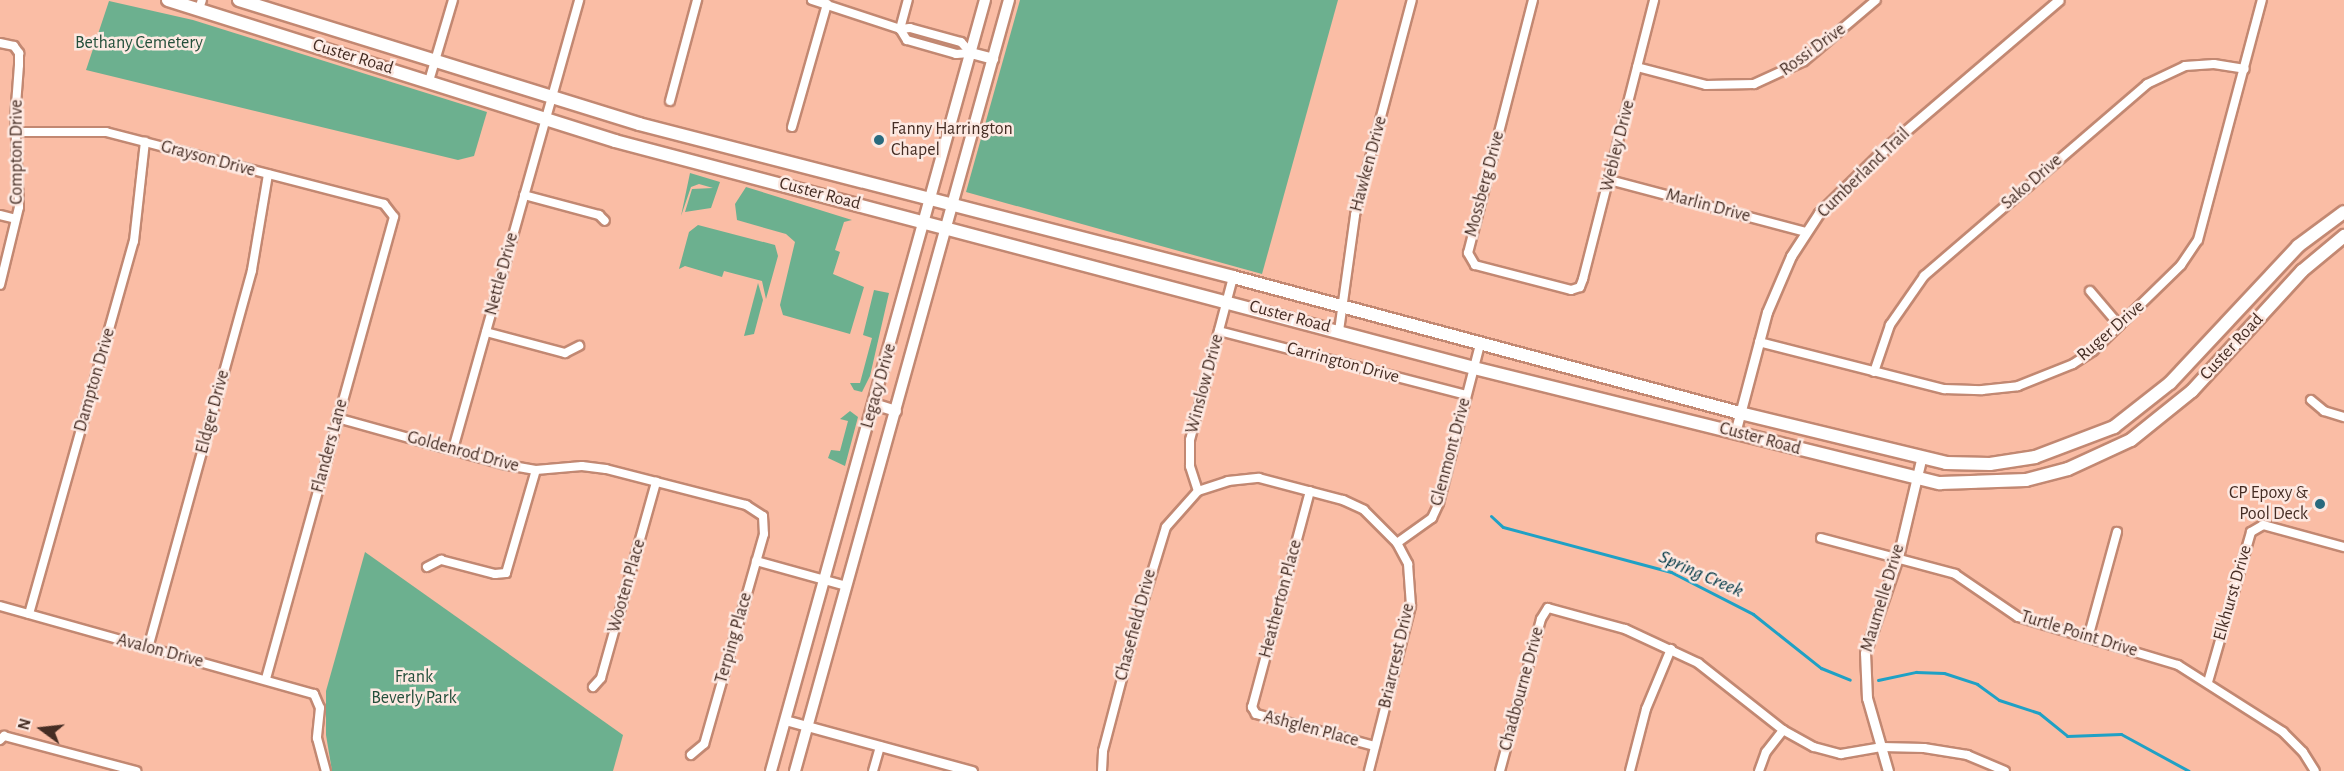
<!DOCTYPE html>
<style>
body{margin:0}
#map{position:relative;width:2344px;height:771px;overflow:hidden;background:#fabda5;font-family:"Alegreya Sans",sans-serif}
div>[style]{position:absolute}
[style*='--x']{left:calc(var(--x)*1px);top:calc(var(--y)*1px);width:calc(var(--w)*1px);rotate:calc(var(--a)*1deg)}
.green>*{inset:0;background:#6cb08f}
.stream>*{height:3px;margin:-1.5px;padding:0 1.5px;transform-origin:1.5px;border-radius:1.5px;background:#1fa1c5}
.roads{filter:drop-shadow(2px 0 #c28872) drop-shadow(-2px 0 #c28872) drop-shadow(0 2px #c28872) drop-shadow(0 -2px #c28872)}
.minor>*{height:8px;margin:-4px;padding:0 4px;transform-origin:4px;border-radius:4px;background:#fff}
.tertiary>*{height:9px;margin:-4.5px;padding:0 4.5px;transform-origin:4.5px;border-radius:4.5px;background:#fff}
.secondary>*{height:10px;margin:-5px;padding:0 5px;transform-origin:5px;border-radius:5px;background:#fff}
.primary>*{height:12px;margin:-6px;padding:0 6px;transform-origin:6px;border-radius:6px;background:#fff}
.dots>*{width:16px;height:16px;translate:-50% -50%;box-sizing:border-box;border:3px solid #fde9e2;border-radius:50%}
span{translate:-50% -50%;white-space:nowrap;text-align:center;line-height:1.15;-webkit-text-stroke:5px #fde9e2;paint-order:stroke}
.park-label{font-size:18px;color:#234e3a}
.street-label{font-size:18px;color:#452d24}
.poi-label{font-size:18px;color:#452d24}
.left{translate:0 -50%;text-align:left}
.right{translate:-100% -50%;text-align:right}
.water-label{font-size:20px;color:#003846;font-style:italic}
.north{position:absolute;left:12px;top:699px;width:60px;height:60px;-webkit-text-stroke:4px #fde9e2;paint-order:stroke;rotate:285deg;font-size:16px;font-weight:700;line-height:24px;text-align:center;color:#452d24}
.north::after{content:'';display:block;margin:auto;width:21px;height:27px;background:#452d24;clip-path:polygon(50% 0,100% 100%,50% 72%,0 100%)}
</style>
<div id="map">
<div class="green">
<i style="clip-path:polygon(1020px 0,1338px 0,1262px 274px,966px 192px)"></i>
<i style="clip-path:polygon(109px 1px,193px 20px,487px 112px,474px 156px,458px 160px,86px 70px)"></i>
<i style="clip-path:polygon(690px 173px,720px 182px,711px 208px,685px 212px,692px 189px,713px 188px,699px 184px,691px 187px,681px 216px)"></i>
<i style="clip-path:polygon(746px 187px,852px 220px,844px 222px,835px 250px,840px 252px,833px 274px,864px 287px,850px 334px,783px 315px,780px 305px,795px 242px,786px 234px,737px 220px,735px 204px)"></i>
<i style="clip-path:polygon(698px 225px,775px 245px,778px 256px,766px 299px,762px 281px,724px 271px,722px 277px,685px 266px,679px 269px,689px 232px)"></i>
<i style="clip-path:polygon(758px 283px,763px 300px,754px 334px,744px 336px)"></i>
<i style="clip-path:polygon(874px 290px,889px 293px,870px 376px,862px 392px,854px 390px,850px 383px,860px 383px,872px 338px,863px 335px)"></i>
<i style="clip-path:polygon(850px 411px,858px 417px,845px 466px,828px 458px,831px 450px,840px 451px,848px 421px,840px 419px)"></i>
<i style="clip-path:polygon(365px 552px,623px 735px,613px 771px,332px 771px,326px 735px,326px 691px)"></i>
</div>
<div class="stream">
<i style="--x:1491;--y:516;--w:16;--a:43"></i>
<i style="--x:1503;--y:527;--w:174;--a:15"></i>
<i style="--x:1671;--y:572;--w:92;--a:27.1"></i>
<i style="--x:1753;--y:614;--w:87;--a:38.5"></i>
<i style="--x:1821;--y:668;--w:31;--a:22"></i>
<i style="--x:1878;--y:680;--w:39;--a:-12"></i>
<i style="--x:1916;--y:672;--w:28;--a:2"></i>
<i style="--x:1944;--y:673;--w:35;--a:18"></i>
<i style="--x:1977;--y:684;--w:27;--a:36"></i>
<i style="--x:1999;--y:700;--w:42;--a:18"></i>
<i style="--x:2039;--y:713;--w:36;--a:39"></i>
<i style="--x:2067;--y:736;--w:54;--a:-2.1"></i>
<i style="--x:2121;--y:734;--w:77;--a:28.6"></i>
</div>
<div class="roads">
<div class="minor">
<i style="--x:812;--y:0;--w:93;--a:18.2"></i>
<i style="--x:900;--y:29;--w:10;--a:-6"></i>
<i style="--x:910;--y:28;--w:53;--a:15.4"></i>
<i style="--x:961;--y:42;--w:15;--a:48"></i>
<i style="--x:1533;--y:0;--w:261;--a:104.4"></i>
<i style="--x:1468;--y:253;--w:14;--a:60"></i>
<i style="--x:1475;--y:265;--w:99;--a:14.6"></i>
<i style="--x:1571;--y:290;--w:9;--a:-18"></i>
<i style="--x:1580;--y:287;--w:9;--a:-69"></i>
<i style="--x:1583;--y:279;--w:288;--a:-75.7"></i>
<i style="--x:199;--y:9;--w:9;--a:-72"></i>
<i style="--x:900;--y:29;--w:13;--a:58"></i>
<i style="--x:907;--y:40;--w:51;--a:15.9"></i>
<i style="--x:956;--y:54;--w:15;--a:-4"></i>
<i style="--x:900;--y:29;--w:30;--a:-75"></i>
<i style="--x:0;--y:43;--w:14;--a:12"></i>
<i style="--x:14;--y:46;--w:9;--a:54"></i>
<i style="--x:19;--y:53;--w:12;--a:90"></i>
<i style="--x:19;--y:65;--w:53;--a:94.3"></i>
<i style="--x:15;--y:118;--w:89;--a:87.4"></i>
<i style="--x:19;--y:207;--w:80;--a:103.7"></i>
<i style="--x:1637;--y:67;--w:71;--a:14.6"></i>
<i style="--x:1706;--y:85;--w:48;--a:-1.2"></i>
<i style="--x:1754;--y:84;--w:55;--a:-24.7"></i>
<i style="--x:1804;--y:61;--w:94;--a:-40.3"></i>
<i style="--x:429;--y:81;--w:84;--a:-73.5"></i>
<i style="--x:670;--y:101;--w:105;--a:-75"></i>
<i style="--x:792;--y:127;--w:128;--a:-74.1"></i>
<i style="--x:19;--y:132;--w:87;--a:0"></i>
<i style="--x:106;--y:132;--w:287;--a:14.5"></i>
<i style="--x:384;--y:204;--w:16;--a:52"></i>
<i style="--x:394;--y:217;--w:480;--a:105.5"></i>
<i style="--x:1609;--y:180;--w:204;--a:14.8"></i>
<i style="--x:524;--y:195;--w:78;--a:14.9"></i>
<i style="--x:599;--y:215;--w:8;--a:45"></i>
<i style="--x:0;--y:215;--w:16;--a:14"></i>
<i style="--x:2090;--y:291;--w:45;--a:49.5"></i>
<i style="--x:1219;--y:331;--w:255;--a:14.5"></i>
<i style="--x:1339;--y:331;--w:117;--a:-82.1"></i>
<i style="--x:1355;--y:215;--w:222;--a:-75.2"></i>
<i style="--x:486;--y:332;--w:82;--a:14.9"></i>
<i style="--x:565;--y:353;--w:16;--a:-27"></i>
<i style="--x:1759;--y:342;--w:191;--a:14.3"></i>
<i style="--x:1944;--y:389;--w:38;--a:2"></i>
<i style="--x:1982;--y:390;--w:36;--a:-6"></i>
<i style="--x:2018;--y:386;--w:59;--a:-21.8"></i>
<i style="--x:2073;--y:364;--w:24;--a:-33"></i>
<i style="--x:2093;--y:351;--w:123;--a:-44.3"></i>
<i style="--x:2181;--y:265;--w:30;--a:-56"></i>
<i style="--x:2198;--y:240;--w:248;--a:-75.1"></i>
<i style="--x:1874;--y:372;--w:50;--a:-71.2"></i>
<i style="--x:1890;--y:325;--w:60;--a:-55.2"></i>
<i style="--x:1924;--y:276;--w:294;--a:-40.7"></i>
<i style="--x:2147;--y:84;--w:42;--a:-25.3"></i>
<i style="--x:2185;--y:66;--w:29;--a:-4"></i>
<i style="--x:2214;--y:64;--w:31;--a:9"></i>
<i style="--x:2311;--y:400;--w:17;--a:40"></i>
<i style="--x:2324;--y:411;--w:21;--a:17"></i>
<i style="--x:337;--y:418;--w:176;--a:15.5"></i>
<i style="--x:507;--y:465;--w:29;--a:10"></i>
<i style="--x:536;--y:470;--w:46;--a:-5"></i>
<i style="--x:582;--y:466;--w:24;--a:7"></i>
<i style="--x:606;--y:469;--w:145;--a:14.4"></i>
<i style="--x:746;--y:505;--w:20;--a:33"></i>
<i style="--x:763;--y:516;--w:18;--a:87"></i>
<i style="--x:764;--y:534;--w:218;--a:105.9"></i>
<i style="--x:704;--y:744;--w:17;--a:140"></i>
<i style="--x:453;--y:449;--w:466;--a:-74.3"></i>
<i style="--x:1198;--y:491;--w:26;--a:-108"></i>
<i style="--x:1190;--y:466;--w:26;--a:-90"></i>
<i style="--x:1190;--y:440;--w:169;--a:-75.2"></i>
<i style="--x:1310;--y:491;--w:224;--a:105"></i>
<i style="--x:1252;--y:707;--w:8;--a:60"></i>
<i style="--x:1256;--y:714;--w:123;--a:15.1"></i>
<i style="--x:1821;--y:538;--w:139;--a:15"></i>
<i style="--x:1955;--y:574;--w:76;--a:34.3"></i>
<i style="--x:2018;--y:617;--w:167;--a:16.7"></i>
<i style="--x:2178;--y:665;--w:125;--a:32.5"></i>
<i style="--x:2283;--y:732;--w:28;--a:45"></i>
<i style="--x:2303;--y:752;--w:22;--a:58"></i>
<i style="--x:1397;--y:543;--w:43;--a:-35.5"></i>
<i style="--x:1432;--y:518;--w:17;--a:-65"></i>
<i style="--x:1439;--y:503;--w:164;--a:-75.5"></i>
<i style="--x:756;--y:561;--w:93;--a:15.5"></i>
<i style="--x:427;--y:567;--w:16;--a:-27"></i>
<i style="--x:441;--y:560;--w:56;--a:14.5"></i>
<i style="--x:495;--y:574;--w:11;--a:-5"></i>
<i style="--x:506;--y:573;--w:107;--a:-73.8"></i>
<i style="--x:0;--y:606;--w:326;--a:15.7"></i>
<i style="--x:314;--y:694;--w:15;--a:67"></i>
<i style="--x:320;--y:708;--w:30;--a:96"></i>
<i style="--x:317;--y:738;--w:34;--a:75"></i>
<i style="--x:29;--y:614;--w:387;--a:-74.3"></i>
<i style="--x:134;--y:241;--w:100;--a:-83.7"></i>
<i style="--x:2088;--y:638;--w:110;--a:-74.7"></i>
<i style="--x:148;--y:648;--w:392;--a:-74.6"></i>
<i style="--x:252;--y:270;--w:97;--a:-80.5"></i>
<i style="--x:2208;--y:682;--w:156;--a:-74"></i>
<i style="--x:2251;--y:532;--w:14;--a:-30"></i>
<i style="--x:2263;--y:525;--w:84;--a:15.2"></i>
<i style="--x:593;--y:687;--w:12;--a:-48"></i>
<i style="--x:601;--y:678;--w:204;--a:-74.3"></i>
<i style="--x:0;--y:740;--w:6;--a:-45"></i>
<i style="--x:4;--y:736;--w:137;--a:14.9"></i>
<i style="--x:873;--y:771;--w:26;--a:-74"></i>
<i style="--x:1102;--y:771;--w:20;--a:-87"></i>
<i style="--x:1103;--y:751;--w:130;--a:-75.3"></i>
<i style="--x:1136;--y:625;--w:102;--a:-73"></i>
<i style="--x:1166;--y:527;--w:48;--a:-48.4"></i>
<i style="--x:1198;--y:491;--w:32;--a:-18"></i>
<i style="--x:1228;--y:481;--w:31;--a:-6"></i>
<i style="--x:1259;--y:478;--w:87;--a:14.7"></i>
<i style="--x:1343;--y:500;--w:23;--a:25"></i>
<i style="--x:1364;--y:510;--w:47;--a:45"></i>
<i style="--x:1397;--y:543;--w:24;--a:62"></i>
<i style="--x:1408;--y:564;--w:42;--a:85.9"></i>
<i style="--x:1411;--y:606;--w:170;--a:104.3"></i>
<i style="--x:1500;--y:771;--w:157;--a:-74.9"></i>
<i style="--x:1541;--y:619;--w:13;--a:-58"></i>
<i style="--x:1548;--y:608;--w:80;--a:15.3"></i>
<i style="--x:1625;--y:629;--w:81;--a:25"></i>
<i style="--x:1698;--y:663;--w:108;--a:38.2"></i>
<i style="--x:1783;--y:730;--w:35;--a:29"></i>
<i style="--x:1814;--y:747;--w:28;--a:15"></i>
<i style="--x:1841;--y:754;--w:42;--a:-9.7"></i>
<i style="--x:1882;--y:747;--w:42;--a:1.4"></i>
<i style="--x:1924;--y:748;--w:44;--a:9.2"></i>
<i style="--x:1967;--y:755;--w:41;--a:22.8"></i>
<i style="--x:1630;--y:771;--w:64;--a:-75.5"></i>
<i style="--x:1646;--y:709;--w:65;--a:-67.4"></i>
<i style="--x:1759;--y:771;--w:20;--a:-70"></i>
<i style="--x:1766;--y:752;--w:28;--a:-52"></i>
</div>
<div class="tertiary">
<i style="--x:1735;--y:433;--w:125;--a:-75.2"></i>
<i style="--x:1767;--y:312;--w:61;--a:-66.8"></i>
<i style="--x:1791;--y:256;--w:51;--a:-56.9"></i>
<i style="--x:1819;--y:213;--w:98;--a:-44.2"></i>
<i style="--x:1889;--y:145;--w:223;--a:-40.5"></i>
<i style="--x:785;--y:720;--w:194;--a:15.3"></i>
<i style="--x:1888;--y:771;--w:76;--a:-106"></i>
<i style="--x:1867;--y:698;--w:45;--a:-92.5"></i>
<i style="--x:1865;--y:653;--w:102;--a:-71"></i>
<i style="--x:1898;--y:557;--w:100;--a:-76.7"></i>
</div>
<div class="secondary">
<i style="--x:971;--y:53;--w:23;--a:15"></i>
<i style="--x:874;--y:404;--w:23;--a:18"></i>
<i style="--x:771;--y:771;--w:800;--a:-74.49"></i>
<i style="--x:795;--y:771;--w:800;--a:-74.49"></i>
</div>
<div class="primary">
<i style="--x:168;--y:0;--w:469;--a:17.5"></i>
<i style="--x:615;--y:141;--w:888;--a:14.8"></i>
<i style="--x:1474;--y:368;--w:480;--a:13.9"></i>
<i style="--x:1940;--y:483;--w:86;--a:-2"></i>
<i style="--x:2026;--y:480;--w:43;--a:-14.7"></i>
<i style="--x:2068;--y:469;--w:69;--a:-24.7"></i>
<i style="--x:2131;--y:440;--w:78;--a:-38.8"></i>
<i style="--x:2192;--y:391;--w:163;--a:-47.5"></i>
<i style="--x:2302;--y:271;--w:55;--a:-39.8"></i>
<i style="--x:239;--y:0;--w:419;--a:17.2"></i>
<i style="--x:639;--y:124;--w:613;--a:14.44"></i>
<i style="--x:1233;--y:277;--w:525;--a:15.02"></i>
<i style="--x:1740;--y:413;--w:212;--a:13.6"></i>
<i style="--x:1946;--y:463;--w:44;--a:1.3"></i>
<i style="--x:1990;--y:464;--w:46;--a:-8.8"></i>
<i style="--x:2035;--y:457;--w:85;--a:-20.8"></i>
<i style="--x:2114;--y:427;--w:71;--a:-38.2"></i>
<i style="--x:2170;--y:383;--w:187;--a:-46.9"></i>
<i style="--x:2298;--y:246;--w:57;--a:-36.5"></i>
</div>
</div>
<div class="dots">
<i style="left:879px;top:140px;background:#2a6a7e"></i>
<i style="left:2320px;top:504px;background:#2a6a7e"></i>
</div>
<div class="park-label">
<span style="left:139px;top:43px">Bethany Cemetery</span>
<span style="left:414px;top:688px">Frank<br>Beverly Park</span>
</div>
<div class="street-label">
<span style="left:1813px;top:50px;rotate:-36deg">Rossi Drive</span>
<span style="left:353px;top:57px;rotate:17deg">Custer Road</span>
<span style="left:1618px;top:146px;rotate:-76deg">Webley Drive</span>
<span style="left:17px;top:152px;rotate:-90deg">Compton Drive</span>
<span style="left:208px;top:159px;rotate:15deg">Grayson Drive</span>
<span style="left:1369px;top:164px;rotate:-75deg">Hawken Drive</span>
<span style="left:1864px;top:173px;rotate:-44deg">Cumberland Trail</span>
<span style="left:2032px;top:182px;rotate:-41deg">Sako Drive</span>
<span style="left:1485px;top:184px;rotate:-75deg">Mossberg Drive</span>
<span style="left:820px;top:194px;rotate:15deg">Custer Road</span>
<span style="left:1708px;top:206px;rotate:15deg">Marlin Drive</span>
<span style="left:502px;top:274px;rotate:-75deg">Nettle Drive</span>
<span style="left:1290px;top:317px;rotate:15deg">Custer Road</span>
<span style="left:2111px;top:331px;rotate:-41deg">Ruger Drive</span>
<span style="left:2232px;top:347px;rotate:-47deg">Custer Road</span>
<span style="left:1343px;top:363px;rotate:15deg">Carrington Drive</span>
<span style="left:95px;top:380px;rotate:-74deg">Dampton Drive</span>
<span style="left:1205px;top:384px;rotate:-75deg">Winslow Drive</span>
<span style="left:879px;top:386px;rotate:-74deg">Legacy Drive</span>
<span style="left:213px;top:412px;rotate:-75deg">Eldger Drive</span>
<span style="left:1760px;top:439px;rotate:15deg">Custer Road</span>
<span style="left:330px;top:446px;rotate:-75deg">Flanders Lane</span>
<span style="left:463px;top:452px;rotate:15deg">Goldenrod Drive</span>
<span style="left:1451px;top:452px;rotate:-75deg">Glenmont Drive</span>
<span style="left:627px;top:586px;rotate:-74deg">Wooten Place</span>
<span style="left:2233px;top:593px;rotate:-74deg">Elkhurst Drive</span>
<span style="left:1883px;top:598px;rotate:-73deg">Maumelle Drive</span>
<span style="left:1281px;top:599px;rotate:-75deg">Heatherton Place</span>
<span style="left:1136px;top:625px;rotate:-75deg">Chasefield Drive</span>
<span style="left:2079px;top:634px;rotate:17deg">Turtle Point Drive</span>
<span style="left:734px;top:638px;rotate:-74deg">Terping Place</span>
<span style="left:160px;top:651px;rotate:15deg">Avalon Drive</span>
<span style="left:1397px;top:656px;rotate:-77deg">Briarcrest Drive</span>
<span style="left:1522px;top:689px;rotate:-75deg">Chadbourne Drive</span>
<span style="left:1311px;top:729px;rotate:15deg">Ashglen Place</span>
</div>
<div class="poi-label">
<span class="left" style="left:891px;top:140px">Fanny Harrington<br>Chapel</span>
<span class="right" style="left:2308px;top:504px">CP Epoxy &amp;<br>Pool Deck</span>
</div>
<div class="water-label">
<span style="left:1701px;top:574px;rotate:24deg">Spring Creek</span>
</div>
<div class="north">N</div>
</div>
